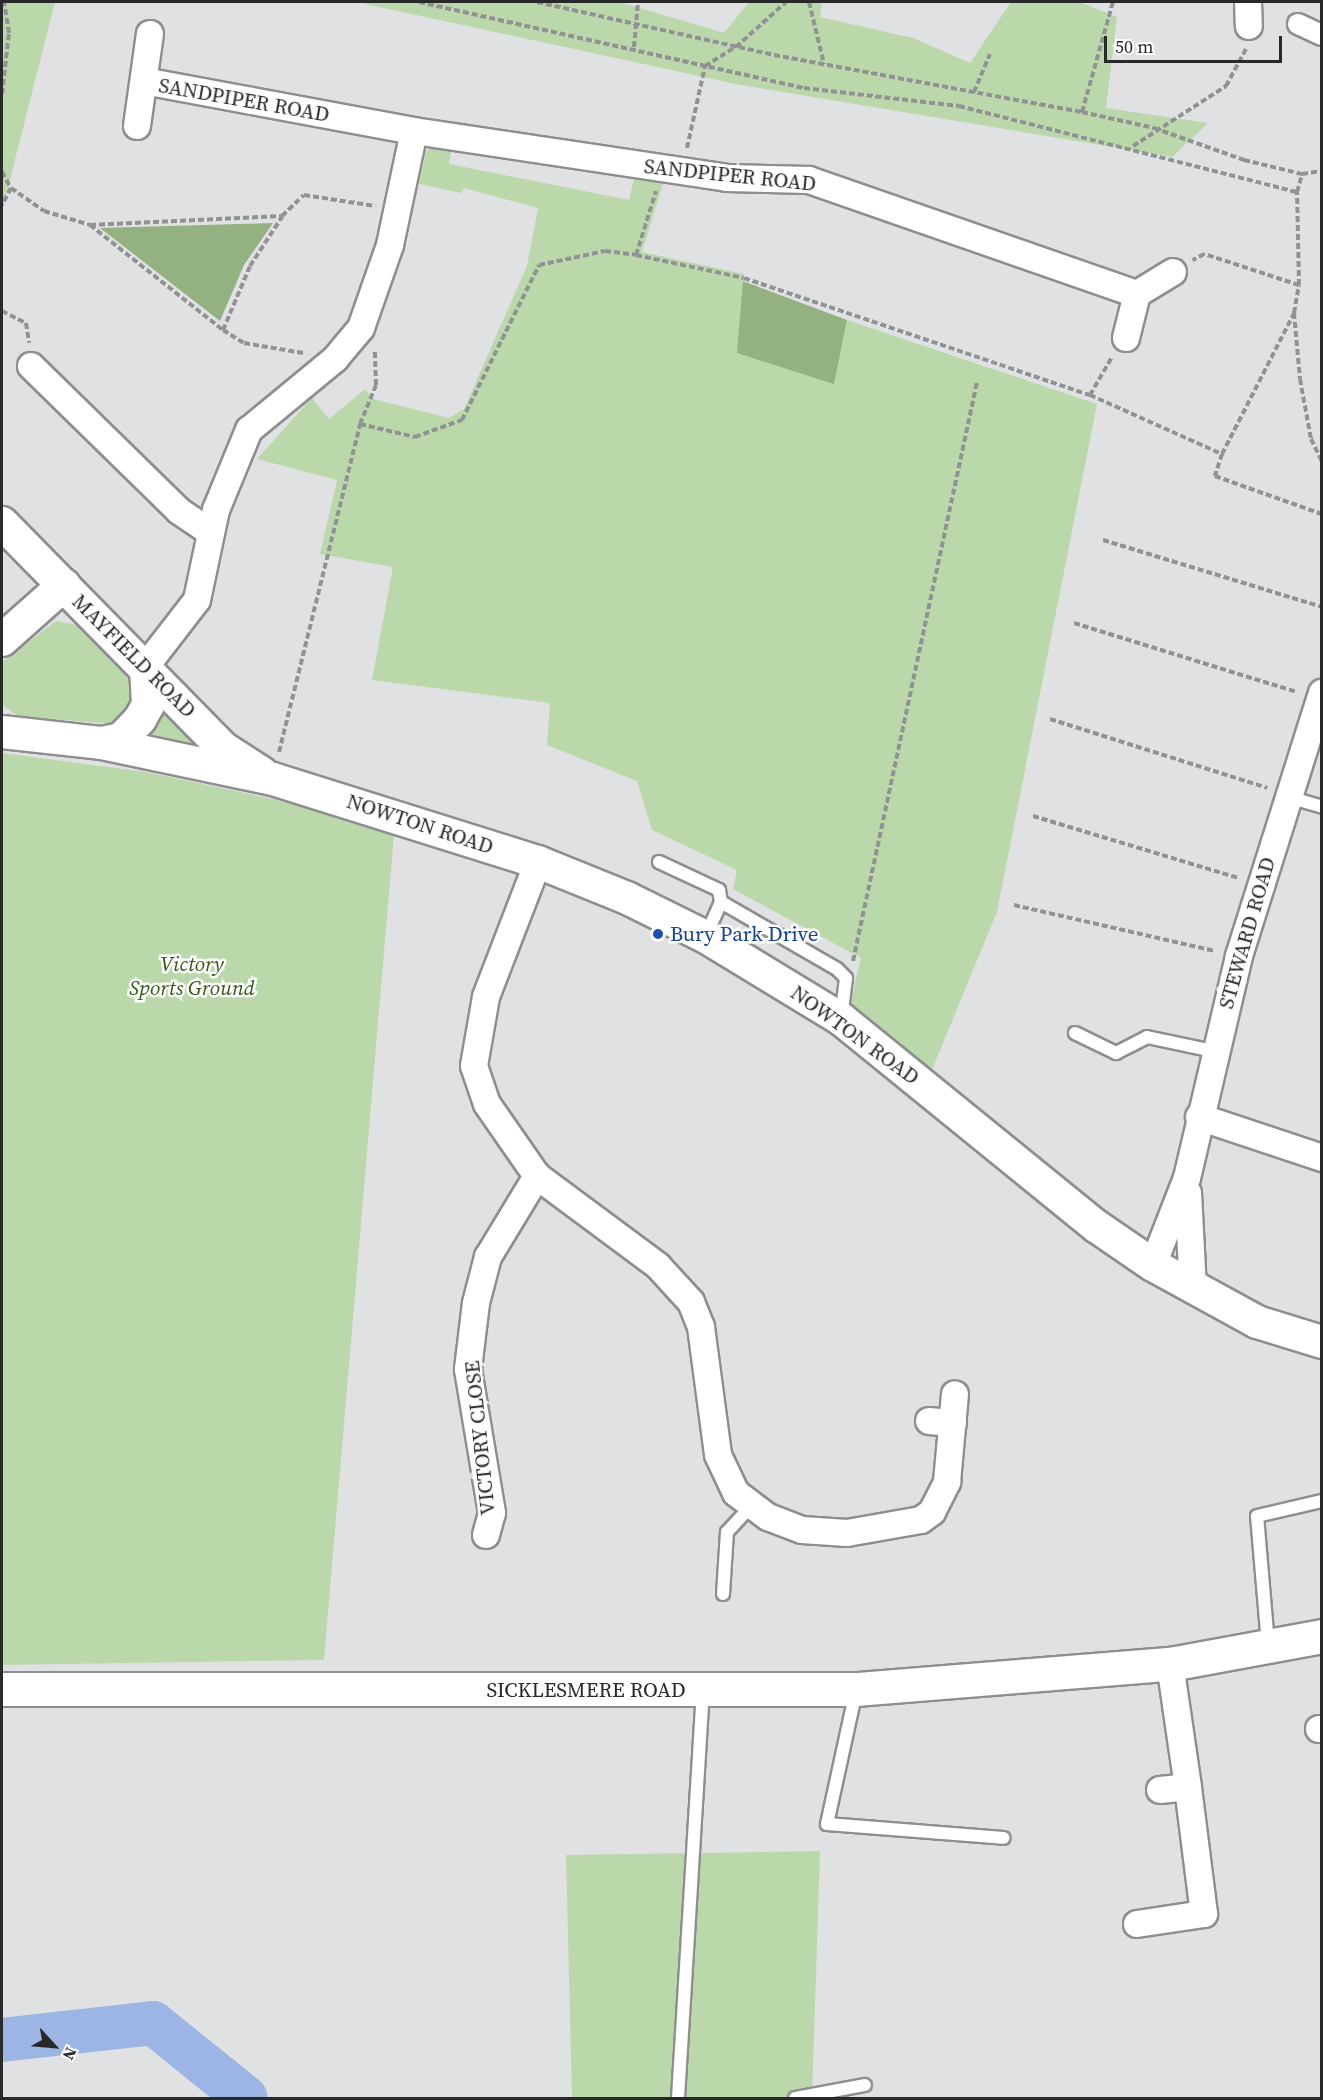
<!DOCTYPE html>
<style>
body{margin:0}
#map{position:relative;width:1323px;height:2100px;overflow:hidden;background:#e0e1e3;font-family:"Source Serif 4",serif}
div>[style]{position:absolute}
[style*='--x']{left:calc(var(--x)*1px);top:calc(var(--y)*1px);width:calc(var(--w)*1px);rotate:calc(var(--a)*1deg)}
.green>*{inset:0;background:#bbd8ab}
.forest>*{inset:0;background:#94b182}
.river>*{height:44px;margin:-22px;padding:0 22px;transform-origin:22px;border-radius:22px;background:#9cb5e4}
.path>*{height:4px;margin-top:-2px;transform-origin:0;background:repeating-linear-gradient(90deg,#919293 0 6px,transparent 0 9px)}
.roads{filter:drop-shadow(2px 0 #8e8e90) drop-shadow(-2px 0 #8e8e90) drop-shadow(0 2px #8e8e90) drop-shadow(0 -2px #8e8e90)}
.service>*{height:12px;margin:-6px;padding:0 6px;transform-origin:6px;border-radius:6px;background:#fff}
.pedestrian>*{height:20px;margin:-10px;padding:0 10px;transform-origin:10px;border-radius:10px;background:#fff}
.minor>*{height:26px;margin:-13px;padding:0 13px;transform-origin:13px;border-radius:13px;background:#fff}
.tertiary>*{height:32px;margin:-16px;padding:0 16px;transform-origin:16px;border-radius:16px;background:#fff}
.trunk>*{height:33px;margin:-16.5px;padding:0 16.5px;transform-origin:16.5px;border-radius:16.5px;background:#fff}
.dots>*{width:16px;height:16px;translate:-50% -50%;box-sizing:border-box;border:3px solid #fff;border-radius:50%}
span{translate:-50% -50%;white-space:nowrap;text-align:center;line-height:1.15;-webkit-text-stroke:5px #fff;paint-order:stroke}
.street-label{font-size:21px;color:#282929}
.transit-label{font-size:21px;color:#164399}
.left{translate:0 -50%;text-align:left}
.park-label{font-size:21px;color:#335815;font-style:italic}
.frame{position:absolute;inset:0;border:3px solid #282929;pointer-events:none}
.north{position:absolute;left:24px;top:2016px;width:60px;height:60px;-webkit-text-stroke:4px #fff;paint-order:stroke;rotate:116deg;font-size:16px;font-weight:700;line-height:24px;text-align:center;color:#282929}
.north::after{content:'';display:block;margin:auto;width:21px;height:27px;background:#282929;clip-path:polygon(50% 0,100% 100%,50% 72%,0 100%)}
.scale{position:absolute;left:1104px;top:36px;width:178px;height:27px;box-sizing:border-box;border:3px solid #282929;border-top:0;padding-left:8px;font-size:18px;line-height:21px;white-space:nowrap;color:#282929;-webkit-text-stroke:4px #fff;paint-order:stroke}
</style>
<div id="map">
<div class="green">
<i style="clip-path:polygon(2px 2px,55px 2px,2px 211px)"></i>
<i style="clip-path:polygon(356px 2px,620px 2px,724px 33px,749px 2px,822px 2px,820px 17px,913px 38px,970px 63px,1011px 2px,1080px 2px,1117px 17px,1106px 108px,1208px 123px,1172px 157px,741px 85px)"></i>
<i style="clip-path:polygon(435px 144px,452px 146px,449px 164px,629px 200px,635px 175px,664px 180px,642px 252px,744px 274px,738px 353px,834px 383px,847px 320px,1097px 404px,997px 912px,931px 1072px,850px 1004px,861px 958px,733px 889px,737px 870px,652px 830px,637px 781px,547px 745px,550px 703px,372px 680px,393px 567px,320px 554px,337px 480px,257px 459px,312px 398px,329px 419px,365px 389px,373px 399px,449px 418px,464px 409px,527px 266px,538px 208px,464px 188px,461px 193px,419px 184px,426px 152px)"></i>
<i style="clip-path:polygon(56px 621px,77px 625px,129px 679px,131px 707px,116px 724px,18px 716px,2px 705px,2px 662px)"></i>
<i style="clip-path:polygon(158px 700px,196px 742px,194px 748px,140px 736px)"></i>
<i style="clip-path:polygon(2px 753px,146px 772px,278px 800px,394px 834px,324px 1660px,2px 1665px)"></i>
<i style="clip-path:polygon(820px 1851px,812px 2098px,572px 2098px,566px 1855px)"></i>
</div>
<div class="forest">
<i style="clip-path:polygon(273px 223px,244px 265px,220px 321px,100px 228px)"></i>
<i style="clip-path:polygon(743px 281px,847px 320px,834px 384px,737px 353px)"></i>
</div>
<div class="river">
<i style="--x:2;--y:2040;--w:152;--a:-6.4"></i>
<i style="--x:153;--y:2023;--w:119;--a:38.9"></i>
</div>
<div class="path">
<i style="--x:419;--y:2;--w:394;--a:12.6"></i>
<i style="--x:804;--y:88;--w:156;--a:6.6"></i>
<i style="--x:959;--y:106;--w:349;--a:14.3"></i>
<i style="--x:537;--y:2;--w:243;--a:12.6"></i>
<i style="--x:774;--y:55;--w:313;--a:10.5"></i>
<i style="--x:1082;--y:112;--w:74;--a:12.5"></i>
<i style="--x:1154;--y:128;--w:96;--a:19.6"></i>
<i style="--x:1244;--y:160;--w:60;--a:13.6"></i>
<i style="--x:1302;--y:174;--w:20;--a:-9"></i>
<i style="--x:809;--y:2;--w:64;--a:76.4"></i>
<i style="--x:634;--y:47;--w:45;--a:-84.9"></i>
<i style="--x:974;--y:92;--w:41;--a:-67.2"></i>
<i style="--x:2;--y:94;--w:61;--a:-83.5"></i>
<i style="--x:9;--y:33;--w:31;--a:-99"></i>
<i style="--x:1082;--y:112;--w:114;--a:-74.3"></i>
<i style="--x:1133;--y:146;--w:111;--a:-32.8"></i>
<i style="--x:1226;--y:86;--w:42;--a:-61.6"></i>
<i style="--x:687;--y:148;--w:84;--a:-77.6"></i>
<i style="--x:705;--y:66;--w:36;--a:-32"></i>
<i style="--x:736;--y:47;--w:67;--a:-42"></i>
<i style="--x:2;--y:172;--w:18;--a:61"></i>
<i style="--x:11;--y:188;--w:19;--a:118"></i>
<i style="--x:11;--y:188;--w:40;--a:34.9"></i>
<i style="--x:44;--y:211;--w:48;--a:16.9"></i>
<i style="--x:90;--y:225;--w:192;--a:-2.7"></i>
<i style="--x:282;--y:216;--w:30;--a:-44"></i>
<i style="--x:304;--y:195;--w:72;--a:8.8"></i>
<i style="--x:90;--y:225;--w:169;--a:38.3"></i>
<i style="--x:223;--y:330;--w:25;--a:32"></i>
<i style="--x:244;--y:343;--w:60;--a:9.6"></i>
<i style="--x:636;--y:255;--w:110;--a:12"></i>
<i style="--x:744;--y:278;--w:365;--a:18.7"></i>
<i style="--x:1090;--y:395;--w:145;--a:24.1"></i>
<i style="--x:1222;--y:454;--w:158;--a:-62.9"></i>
<i style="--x:1294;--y:313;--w:28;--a:-80"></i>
<i style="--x:1299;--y:285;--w:100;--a:-161.9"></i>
<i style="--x:1204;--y:254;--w:13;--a:151"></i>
<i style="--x:1299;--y:285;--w:93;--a:-91.2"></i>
<i style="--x:1297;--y:192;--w:19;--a:-74"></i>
<i style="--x:2;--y:311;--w:27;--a:27"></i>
<i style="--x:26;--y:323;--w:20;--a:81"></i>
<i style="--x:1294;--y:313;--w:66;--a:84.8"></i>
<i style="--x:1300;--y:379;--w:61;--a:79.6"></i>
<i style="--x:1311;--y:439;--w:25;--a:64"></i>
<i style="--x:223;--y:330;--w:69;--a:-67.1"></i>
<i style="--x:250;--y:266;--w:59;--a:-56.9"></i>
<i style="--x:1090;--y:395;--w:44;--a:-59.9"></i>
<i style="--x:360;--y:424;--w:57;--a:13.3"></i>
<i style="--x:415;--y:437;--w:50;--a:-19.9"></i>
<i style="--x:462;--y:420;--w:173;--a:-63.6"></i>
<i style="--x:539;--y:265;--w:67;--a:-12"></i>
<i style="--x:605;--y:251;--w:31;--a:7"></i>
<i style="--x:636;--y:255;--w:67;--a:-72.6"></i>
<i style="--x:1222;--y:454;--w:23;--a:108"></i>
<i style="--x:1215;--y:476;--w:114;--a:19.6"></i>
<i style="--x:1103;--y:540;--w:229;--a:17"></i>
<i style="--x:1074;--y:623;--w:233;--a:17.2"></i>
<i style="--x:1050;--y:719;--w:228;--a:17.6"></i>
<i style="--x:279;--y:752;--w:338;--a:-76.1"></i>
<i style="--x:360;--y:424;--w:42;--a:-67.7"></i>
<i style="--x:376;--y:385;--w:36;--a:-92"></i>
<i style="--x:1033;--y:816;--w:215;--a:16.8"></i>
<i style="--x:1014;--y:905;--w:206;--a:12.9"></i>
<i style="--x:853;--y:961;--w:592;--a:-77.91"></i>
</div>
<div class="roads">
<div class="service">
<i style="--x:1288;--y:797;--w:35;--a:16"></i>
<i style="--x:659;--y:862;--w:66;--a:25"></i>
<i style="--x:719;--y:890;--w:12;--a:81"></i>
<i style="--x:721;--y:902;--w:37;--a:114"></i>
<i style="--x:721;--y:902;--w:134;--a:30"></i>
<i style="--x:837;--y:969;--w:13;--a:45"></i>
<i style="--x:846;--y:978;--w:40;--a:97.1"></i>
<i style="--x:1075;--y:1033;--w:46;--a:26"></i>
<i style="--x:1116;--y:1053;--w:35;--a:-27"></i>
<i style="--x:1147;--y:1037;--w:67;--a:12"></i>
<i style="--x:723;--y:1594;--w:62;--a:-86.3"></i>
<i style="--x:727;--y:1532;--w:35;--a:-47"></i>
<i style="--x:1268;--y:1644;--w:128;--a:-94.9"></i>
<i style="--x:1257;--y:1516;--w:67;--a:-13"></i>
<i style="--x:856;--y:1691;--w:136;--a:102.3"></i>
<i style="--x:827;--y:1824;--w:177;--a:4.5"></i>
<i style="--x:678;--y:2098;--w:408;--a:-86.5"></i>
<i style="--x:795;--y:2098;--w:71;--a:-10.5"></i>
</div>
<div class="pedestrian">
<i style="--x:1298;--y:24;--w:26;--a:25"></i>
</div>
<div class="minor">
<i style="--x:1248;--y:2;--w:24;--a:88"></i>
<i style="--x:144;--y:81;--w:275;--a:10.5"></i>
<i style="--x:414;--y:131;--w:317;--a:8.5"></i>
<i style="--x:727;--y:178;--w:82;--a:1.4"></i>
<i style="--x:809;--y:180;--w:347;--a:19.2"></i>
<i style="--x:137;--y:126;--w:93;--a:-82"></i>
<i style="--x:1126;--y:338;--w:45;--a:-76"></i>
<i style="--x:1137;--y:294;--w:42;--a:-31.4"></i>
<i style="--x:31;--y:366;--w:207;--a:44.4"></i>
<i style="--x:179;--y:511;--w:37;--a:34"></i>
<i style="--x:146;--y:666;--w:83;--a:-52.3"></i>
<i style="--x:197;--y:600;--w:92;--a:-78.1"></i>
<i style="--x:216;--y:510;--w:87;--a:-67.6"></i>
<i style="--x:249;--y:430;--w:112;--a:-39.5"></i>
<i style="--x:335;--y:359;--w:40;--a:-50"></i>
<i style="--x:361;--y:328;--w:88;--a:-70.7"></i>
<i style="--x:390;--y:245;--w:116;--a:-78.1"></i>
<i style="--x:538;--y:862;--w:145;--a:111.1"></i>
<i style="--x:486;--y:997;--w:70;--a:99.9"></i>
<i style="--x:474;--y:1066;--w:40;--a:71.1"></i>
<i style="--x:487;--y:1104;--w:88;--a:55.2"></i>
<i style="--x:537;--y:1176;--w:151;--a:36.6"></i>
<i style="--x:658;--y:1266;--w:49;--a:47.5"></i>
<i style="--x:691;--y:1302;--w:27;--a:68"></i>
<i style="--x:701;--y:1327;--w:129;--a:82.4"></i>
<i style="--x:718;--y:1455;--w:42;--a:64.7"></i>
<i style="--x:736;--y:1493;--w:40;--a:37"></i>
<i style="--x:768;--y:1517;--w:36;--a:21"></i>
<i style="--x:802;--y:1530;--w:45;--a:3.8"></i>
<i style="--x:847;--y:1533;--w:75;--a:-10"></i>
<i style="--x:921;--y:1520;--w:14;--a:-36"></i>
<i style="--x:932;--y:1512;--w:34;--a:-63"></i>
<i style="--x:947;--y:1482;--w:88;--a:-84.8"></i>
<i style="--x:1199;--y:1117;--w:130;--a:18.4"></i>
<i style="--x:1188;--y:1193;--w:94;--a:87"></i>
<i style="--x:1153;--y:1265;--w:93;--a:-68.7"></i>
<i style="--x:1187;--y:1178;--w:228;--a:-76.8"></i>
<i style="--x:1239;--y:956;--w:276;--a:-72.5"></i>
<i style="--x:929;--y:1421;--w:24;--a:5"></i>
<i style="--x:486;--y:1535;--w:23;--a:-75"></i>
<i style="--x:492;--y:1513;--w:146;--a:-99.5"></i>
<i style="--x:468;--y:1369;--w:66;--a:-83.1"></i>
<i style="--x:476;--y:1303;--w:48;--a:-75.4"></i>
<i style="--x:488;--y:1257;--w:95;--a:-58.8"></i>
<i style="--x:1319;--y:1729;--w:3;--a:0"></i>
<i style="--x:1160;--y:1790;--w:28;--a:-6"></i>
<i style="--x:1188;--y:1787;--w:124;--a:-98.3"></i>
<i style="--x:1137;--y:1924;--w:68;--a:-8.5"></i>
<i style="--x:1204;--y:1914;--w:128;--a:-97.2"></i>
</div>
<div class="tertiary">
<i style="--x:2;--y:523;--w:315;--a:45.5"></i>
<i style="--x:223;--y:748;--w:46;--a:32.7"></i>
<i style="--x:2;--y:640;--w:83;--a:-41.6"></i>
<i style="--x:2;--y:732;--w:101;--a:6.3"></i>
<i style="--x:102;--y:743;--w:175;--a:11.9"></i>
<i style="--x:273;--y:779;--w:278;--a:17.4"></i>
<i style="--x:538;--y:862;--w:96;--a:22"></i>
<i style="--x:627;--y:898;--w:88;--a:26.3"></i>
<i style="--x:706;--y:937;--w:158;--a:31.3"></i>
<i style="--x:841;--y:1019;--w:328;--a:39.1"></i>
<i style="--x:1096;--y:1226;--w:69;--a:34.4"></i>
<i style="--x:1153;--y:1265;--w:119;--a:28.7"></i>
<i style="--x:1257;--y:1322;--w:68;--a:17.1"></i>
<i style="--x:102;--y:743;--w:19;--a:-12"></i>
<i style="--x:121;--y:739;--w:28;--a:-46"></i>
<i style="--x:140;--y:719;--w:16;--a:-60"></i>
<i style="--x:148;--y:705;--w:39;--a:-93"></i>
</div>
<div class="trunk">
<i style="--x:2;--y:1689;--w:854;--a:0"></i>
<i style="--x:856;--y:1689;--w:315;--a:-4.6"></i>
<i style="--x:1170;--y:1664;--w:155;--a:-10.4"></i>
</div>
</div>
<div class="dots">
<i style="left:658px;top:934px;background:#1a4fb4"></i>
</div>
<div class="street-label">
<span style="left:244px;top:100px;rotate:10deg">SANDPIPER ROAD</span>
<span style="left:730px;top:175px;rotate:6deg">SANDPIPER ROAD</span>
<span style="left:134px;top:656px;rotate:45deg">MAYFIELD ROAD</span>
<span style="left:420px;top:824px;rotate:18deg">NOWTON ROAD</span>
<span style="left:1247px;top:933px;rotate:-74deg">STEWARD ROAD</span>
<span style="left:855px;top:1035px;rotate:36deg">NOWTON ROAD</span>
<span style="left:480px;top:1438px;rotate:-96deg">VICTORY CLOSE</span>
<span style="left:586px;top:1690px">SICKLESMERE ROAD</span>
</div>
<div class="transit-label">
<span class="left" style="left:670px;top:934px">Bury Park Drive</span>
</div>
<div class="park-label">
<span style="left:192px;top:976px">Victory<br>Sports Ground</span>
</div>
<div class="frame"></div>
<div class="north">N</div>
<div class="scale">50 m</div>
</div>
